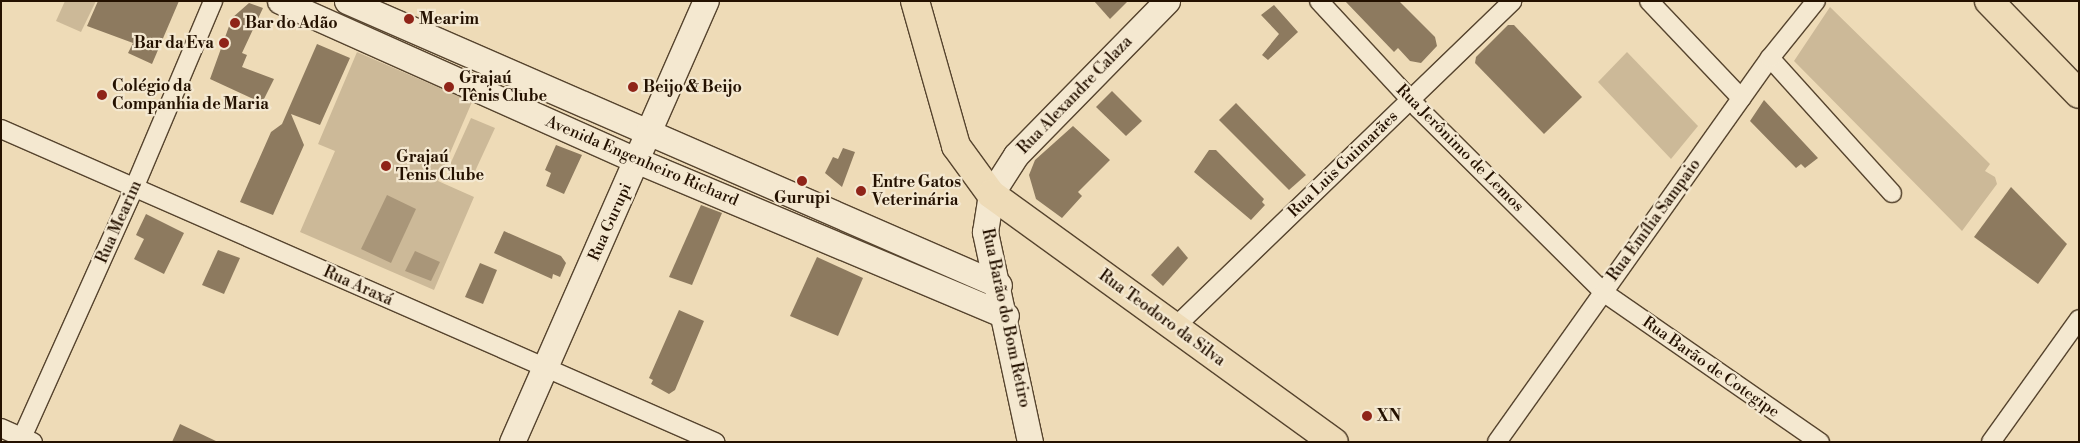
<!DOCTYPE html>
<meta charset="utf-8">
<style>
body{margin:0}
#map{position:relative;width:2080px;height:443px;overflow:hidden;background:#eedbb7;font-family:"Libre Bodoni",serif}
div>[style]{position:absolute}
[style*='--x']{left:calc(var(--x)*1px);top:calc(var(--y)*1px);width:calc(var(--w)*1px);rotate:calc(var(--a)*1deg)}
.green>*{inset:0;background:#ccb998}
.water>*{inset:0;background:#a99679}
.building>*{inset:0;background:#8d7a5f}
.roads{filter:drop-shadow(1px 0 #56442e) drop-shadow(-1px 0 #56442e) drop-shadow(0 1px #56442e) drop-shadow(0 -1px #56442e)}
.street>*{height:18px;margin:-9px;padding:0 9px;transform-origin:9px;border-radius:9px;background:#f4e8d0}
.secondary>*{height:25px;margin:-12.5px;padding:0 12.5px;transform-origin:12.5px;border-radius:12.5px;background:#f4e8d0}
.primary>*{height:28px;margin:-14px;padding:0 14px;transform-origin:14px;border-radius:14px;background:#eedbb7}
.dots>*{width:14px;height:14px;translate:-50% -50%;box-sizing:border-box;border:2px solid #f4e8d0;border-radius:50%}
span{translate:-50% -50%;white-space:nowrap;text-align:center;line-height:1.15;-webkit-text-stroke:4.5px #f4e8d0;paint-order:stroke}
.poi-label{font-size:16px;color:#241100;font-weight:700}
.left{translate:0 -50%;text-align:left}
.right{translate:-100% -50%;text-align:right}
.street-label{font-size:16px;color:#241100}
.frame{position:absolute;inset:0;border:2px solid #241100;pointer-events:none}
</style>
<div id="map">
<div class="green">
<i style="clip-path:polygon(65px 1px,96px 1px,81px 32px,56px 21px)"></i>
<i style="clip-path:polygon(1830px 7px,1990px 164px,1985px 171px,1995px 177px,1997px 184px,1962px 231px,1794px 61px)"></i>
<i style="clip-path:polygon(357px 52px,472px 102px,438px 181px,474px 197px,434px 290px,300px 232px,335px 151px,318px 144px)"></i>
<i style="clip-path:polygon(1627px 52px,1698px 126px,1671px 159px,1598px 82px)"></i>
<i style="clip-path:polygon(471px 118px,495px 128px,471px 180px,448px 169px)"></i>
</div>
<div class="water">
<i style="clip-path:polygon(387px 195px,416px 209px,391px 263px,361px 249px)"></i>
<i style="clip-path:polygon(415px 251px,440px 262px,431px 281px,405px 271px)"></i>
</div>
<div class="building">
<i style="clip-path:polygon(98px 1px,179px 1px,152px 64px,128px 53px,133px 43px,87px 26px)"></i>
<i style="clip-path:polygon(1094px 1px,1128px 1px,1110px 19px)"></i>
<i style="clip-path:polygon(1345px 1px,1399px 1px,1435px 37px,1437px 46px,1421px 63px,1410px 61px,1398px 48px,1394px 52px)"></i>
<i style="clip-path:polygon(249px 3px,263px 8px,242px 53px,247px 55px,242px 67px,274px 79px,262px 103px,210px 79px,232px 18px)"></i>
<i style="clip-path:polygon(1274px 5px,1298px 32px,1268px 60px,1262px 55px,1279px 34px,1261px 15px)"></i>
<i style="clip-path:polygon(1508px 25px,1514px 25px,1582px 97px,1544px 134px,1475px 63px,1476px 57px)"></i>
<i style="clip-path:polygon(317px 44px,350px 58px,320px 125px,291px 114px,304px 145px,273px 215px,240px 202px,271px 132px,282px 124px)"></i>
<i style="clip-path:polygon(1112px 91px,1142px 121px,1126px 136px,1096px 107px)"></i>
<i style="clip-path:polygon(1764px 100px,1818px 158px,1805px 168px,1801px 164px,1796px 168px,1750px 121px)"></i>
<i style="clip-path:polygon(1236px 103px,1306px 175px,1289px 190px,1219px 120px)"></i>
<i style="clip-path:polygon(1073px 126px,1110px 160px,1078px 192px,1082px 196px,1062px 218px,1036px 199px,1029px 175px,1035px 160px)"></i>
<i style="clip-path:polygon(556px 145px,582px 155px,564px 194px,546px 186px,551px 173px,545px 170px)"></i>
<i style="clip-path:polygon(843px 148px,855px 152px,842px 187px,825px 173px,833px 157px,838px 159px)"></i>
<i style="clip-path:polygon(1209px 150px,1216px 150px,1264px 199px,1262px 202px,1265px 205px,1251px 220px,1194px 172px)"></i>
<i style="clip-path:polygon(2011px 187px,2067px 244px,2038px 284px,1974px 237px)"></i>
<i style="clip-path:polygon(701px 205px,722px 213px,692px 285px,669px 277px)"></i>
<i style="clip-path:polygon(146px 214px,184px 233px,164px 274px,134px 259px,144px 239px,136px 235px)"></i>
<i style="clip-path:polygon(504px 231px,561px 256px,566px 263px,560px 277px,553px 274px,552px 279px,494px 253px)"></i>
<i style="clip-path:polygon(1178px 246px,1188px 258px,1163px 286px,1151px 275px)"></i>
<i style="clip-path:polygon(218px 250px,240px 258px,224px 294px,202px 285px)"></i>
<i style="clip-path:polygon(817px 257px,863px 278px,838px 336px,790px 316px)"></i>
<i style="clip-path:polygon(480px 263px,497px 270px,483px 304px,465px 297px)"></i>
<i style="clip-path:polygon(679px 310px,704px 321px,675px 390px,669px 394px,651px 384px,653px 380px,649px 378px)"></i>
<i style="clip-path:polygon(180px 424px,218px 442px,172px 442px)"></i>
</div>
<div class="roads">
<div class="street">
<i style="--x:1319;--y:1;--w:146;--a:47.2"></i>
<i style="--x:1418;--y:108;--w:261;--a:44.8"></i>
<i style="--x:1603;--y:292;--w:264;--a:34.7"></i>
<i style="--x:1649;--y:1;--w:134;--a:46.5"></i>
<i style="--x:1770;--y:58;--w:182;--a:47.9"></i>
<i style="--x:1;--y:129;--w:780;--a:23.67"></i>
<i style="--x:1175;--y:327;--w:469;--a:-44"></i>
<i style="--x:1;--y:428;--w:35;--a:24"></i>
<i style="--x:20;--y:442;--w:281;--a:-65.8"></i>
<i style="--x:135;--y:186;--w:201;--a:-67.1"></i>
<i style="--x:1497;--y:442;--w:471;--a:-54.6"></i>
<i style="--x:1770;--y:58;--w:73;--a:-51.1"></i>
<i style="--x:1991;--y:442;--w:151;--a:-54.4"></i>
</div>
<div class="secondary">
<i style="--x:280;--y:1;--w:392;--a:24.1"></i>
<i style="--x:638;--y:161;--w:399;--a:22.8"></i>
<i style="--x:347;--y:1;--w:711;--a:23.54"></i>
<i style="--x:512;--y:442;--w:482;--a:-66.3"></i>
<i style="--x:1030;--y:442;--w:215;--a:-102.1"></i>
<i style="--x:985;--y:232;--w:38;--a:-81"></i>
<i style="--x:991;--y:194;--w:46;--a:-57.3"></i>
<i style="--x:1016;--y:155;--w:216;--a:-45.6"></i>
</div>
<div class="primary">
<i style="--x:915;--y:1;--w:151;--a:74.2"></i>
<i style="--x:956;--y:146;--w:59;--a:53.9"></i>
<i style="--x:991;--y:194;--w:423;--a:35.9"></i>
<i style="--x:1989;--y:1;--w:129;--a:45.9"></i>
</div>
</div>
<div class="dots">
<i style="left:409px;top:19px;background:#8f2418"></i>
<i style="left:235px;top:23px;background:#8f2418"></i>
<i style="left:224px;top:43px;background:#8f2418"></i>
<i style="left:449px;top:87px;background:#8f2418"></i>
<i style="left:633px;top:87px;background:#8f2418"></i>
<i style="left:102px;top:95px;background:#8f2418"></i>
<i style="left:386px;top:166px;background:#8f2418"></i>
<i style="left:802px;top:181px;background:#8f2418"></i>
<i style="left:861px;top:191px;background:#8f2418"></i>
<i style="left:1367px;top:416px;background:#8f2418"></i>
</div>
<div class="poi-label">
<span class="left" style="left:419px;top:19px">Mearim</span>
<span class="left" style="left:245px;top:23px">Bar do Adão</span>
<span class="right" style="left:214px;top:43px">Bar da Eva</span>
<span class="left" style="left:459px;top:87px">Grajaú<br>Tênis Clube</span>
<span class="left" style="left:112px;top:95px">Colégio da<br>Companhia de Maria</span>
<span class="left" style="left:643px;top:87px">Beijo &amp; Beijo</span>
<span class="left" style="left:396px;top:166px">Grajaú<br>Tenis Clube</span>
<span class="left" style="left:872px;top:191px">Entre Gatos<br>Veterinária</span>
<span style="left:802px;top:198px">Gurupi</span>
<span class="left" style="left:1377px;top:416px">XN</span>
</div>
<div class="street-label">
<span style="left:1075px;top:95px;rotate:-46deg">Rua Alexandre Calaza</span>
<span style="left:1460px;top:148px;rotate:45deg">Rua Jerônimo de Lemos</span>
<span style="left:642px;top:161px;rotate:23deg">Avenida Engenheiro Richard</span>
<span style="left:1343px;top:164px;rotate:-44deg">Rua Luis Guimarães</span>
<span style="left:1654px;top:220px;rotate:-54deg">Rua Emília Sampaio</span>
<span style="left:119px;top:222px;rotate:-66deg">Rua Mearim</span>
<span style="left:610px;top:222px;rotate:-66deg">Rua Gurupi</span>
<span style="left:358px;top:286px;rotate:24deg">Rua Araxá</span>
<span style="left:1006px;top:318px;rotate:78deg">Rua Barão do Bom Retiro</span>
<span style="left:1162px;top:318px;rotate:36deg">Rua Teodoro da Silva</span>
<span style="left:1711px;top:367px;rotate:35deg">Rua Barão de Cotegipe</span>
</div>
<div class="frame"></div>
</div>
